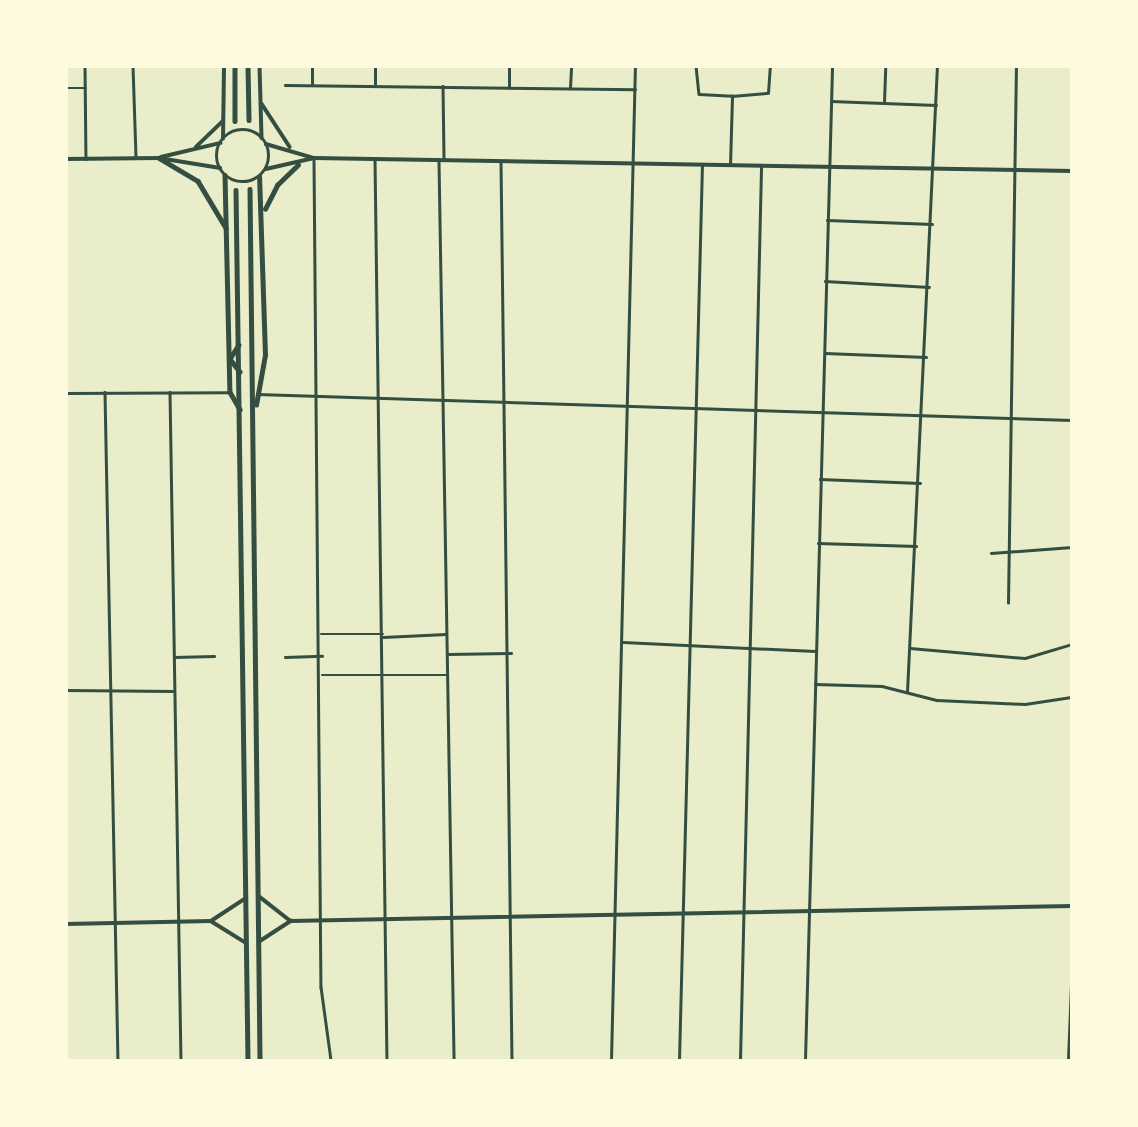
<!DOCTYPE html>
<style>
body{margin:0}
#map{position:relative;width:1138px;height:1127px;overflow:hidden;background:#e9edc9;font-family:Poppins,sans-serif}
div>[style]{position:absolute}
[style*='--x']{left:calc(var(--x)*1px);top:calc(var(--y)*1px);width:calc(var(--w)*1px);rotate:calc(var(--a)*1deg)}
.minor>*{height:2.5px;margin:-1.25px;padding:0 1.25px;transform-origin:1.25px;border-radius:1.25px;background:#344e41}
.tertiary>*{height:3.5px;margin:-1.75px;padding:0 1.75px;transform-origin:1.75px;border-radius:1.75px;background:#344e41}
.tertiary>.ring{margin:-1.75px;padding:0;box-sizing:content-box;background:none;border:3.5px solid #344e41;border-radius:50%}
.primary>*{height:4.5px;margin:-2.25px;padding:0 2.25px;transform-origin:2.25px;border-radius:2.25px;background:#344e41}
span{translate:-50% -50%;white-space:nowrap;text-align:center;line-height:1.15;-webkit-text-stroke:7px #fefae0;paint-order:stroke}
.frame{position:absolute;inset:0;border:68px solid #fefae0;pointer-events:none}
</style>
<div id="map">
<div class="minor">
<i style="--x:85;--y:66;--w:93;--a:89.4"></i>
<i style="--x:133;--y:66;--w:92;--a:88.1"></i>
<i style="--x:696;--y:66;--w:28;--a:84"></i>
<i style="--x:699;--y:94;--w:33;--a:3"></i>
<i style="--x:312;--y:84;--w:18;--a:-90"></i>
<i style="--x:375;--y:84;--w:18;--a:-90"></i>
<i style="--x:285;--y:85;--w:350;--a:0.7"></i>
<i style="--x:443;--y:86;--w:74;--a:89.2"></i>
<i style="--x:509;--y:87;--w:21;--a:-90"></i>
<i style="--x:66;--y:88;--w:20;--a:0"></i>
<i style="--x:570;--y:88;--w:22;--a:-87"></i>
<i style="--x:831;--y:101;--w:105;--a:2.2"></i>
<i style="--x:884;--y:103;--w:37;--a:-88"></i>
<i style="--x:314;--y:159;--w:828;--a:89.52"></i>
<i style="--x:321;--y:987;--w:74;--a:82.2"></i>
<i style="--x:375;--y:159;--w:901;--a:89.24"></i>
<i style="--x:439;--y:161;--w:899;--a:89.04"></i>
<i style="--x:501;--y:161;--w:899;--a:89.3"></i>
<i style="--x:730;--y:165;--w:69;--a:-88.3"></i>
<i style="--x:732;--y:96;--w:36;--a:-5"></i>
<i style="--x:768;--y:93;--w:27;--a:-86"></i>
<i style="--x:827;--y:220;--w:105;--a:2.2"></i>
<i style="--x:825;--y:281;--w:104;--a:3.3"></i>
<i style="--x:825;--y:353;--w:101;--a:2.3"></i>
<i style="--x:105;--y:392;--w:668;--a:88.89"></i>
<i style="--x:170;--y:392;--w:668;--a:89.06"></i>
<i style="--x:66;--y:393;--w:164;--a:-0.3"></i>
<i style="--x:257;--y:394;--w:815;--a:1.83"></i>
<i style="--x:820;--y:479;--w:100;--a:2.3"></i>
<i style="--x:818;--y:543;--w:98;--a:1.8"></i>
<i style="--x:991;--y:553;--w:81;--a:-4.2"></i>
<i style="--x:1008;--y:603;--w:537;--a:-89.15"></i>
<i style="--x:321;--y:634;--w:62;--a:0"></i>
<i style="--x:383;--y:637;--w:63;--a:-2.7"></i>
<i style="--x:623;--y:642;--w:192;--a:2.7"></i>
<i style="--x:910;--y:648;--w:115;--a:5"></i>
<i style="--x:1025;--y:658;--w:49;--a:-16.6"></i>
<i style="--x:448;--y:654;--w:63;--a:-0.9"></i>
<i style="--x:174;--y:657;--w:40;--a:-1.4"></i>
<i style="--x:285;--y:657;--w:37;--a:-2"></i>
<i style="--x:322;--y:675;--w:124;--a:0"></i>
<i style="--x:815;--y:684;--w:67;--a:1.7"></i>
<i style="--x:882;--y:686;--w:57;--a:14.3"></i>
<i style="--x:937;--y:700;--w:88;--a:2.6"></i>
<i style="--x:1025;--y:704;--w:48;--a:-8.5"></i>
<i style="--x:66;--y:690;--w:108;--a:0.5"></i>
<i style="--x:907;--y:692;--w:627;--a:-87.26"></i>
<i style="--x:611;--y:1060;--w:994;--a:-88.62"></i>
<i style="--x:679;--y:1060;--w:895;--a:-88.53"></i>
<i style="--x:740;--y:1060;--w:894;--a:-88.65"></i>
<i style="--x:805;--y:1060;--w:994;--a:-88.44"></i>
</div>
<div class="tertiary">
<i style="--x:260;--y:66;--w:72;--a:88.4"></i>
<i style="--x:262;--y:104;--w:51;--a:56.9"></i>
<i class="ring" style="left:217px;top:130px;width:48.5px;height:48.5px"></i>
<i style="--x:223;--y:139;--w:73;--a:-89.2"></i>
<i style="--x:266;--y:144;--w:50;--a:16.3"></i>
<i style="--x:314;--y:158;--w:758;--a:0.98"></i>
<i style="--x:196;--y:147;--w:37;--a:-44"></i>
<i style="--x:161;--y:157;--w:61;--a:-13.3"></i>
<i style="--x:66;--y:159;--w:93;--a:-0.6"></i>
<i style="--x:159;--y:158;--w:62;--a:9.3"></i>
<i style="--x:266;--y:169;--w:49;--a:-12.9"></i>
<i style="--x:260;--y:897;--w:39;--a:38"></i>
<i style="--x:211;--y:921;--w:40;--a:32"></i>
<i style="--x:66;--y:924;--w:145;--a:-1.2"></i>
<i style="--x:211;--y:921;--w:42;--a:-33.3"></i>
<i style="--x:260;--y:941;--w:37;--a:-33"></i>
<i style="--x:291;--y:921;--w:781;--a:-1.1"></i>
<i style="--x:1069;--y:1060;--w:76;--a:-87.7"></i>
</div>
<div class="primary">
<i style="--x:235;--y:66;--w:55;--a:90"></i>
<i style="--x:248;--y:66;--w:54;--a:88.9"></i>
<i style="--x:159;--y:158;--w:45;--a:30.5"></i>
<i style="--x:198;--y:181;--w:55;--a:59.2"></i>
<i style="--x:225;--y:175;--w:217;--a:88.7"></i>
<i style="--x:230;--y:392;--w:20;--a:60"></i>
<i style="--x:250;--y:189;--w:871;--a:89.34"></i>
<i style="--x:236;--y:190;--w:870;--a:89.21"></i>
<i style="--x:265;--y:209;--w:27;--a:-63"></i>
<i style="--x:277;--y:185;--w:29;--a:-44"></i>
<i style="--x:239;--y:345;--w:17;--a:123"></i>
<i style="--x:230;--y:359;--w:16;--a:52"></i>
<i style="--x:256;--y:405;--w:51;--a:-79.8"></i>
<i style="--x:265;--y:355;--w:178;--a:-91.9"></i>
</div>
<div class="frame"></div>
</div>
